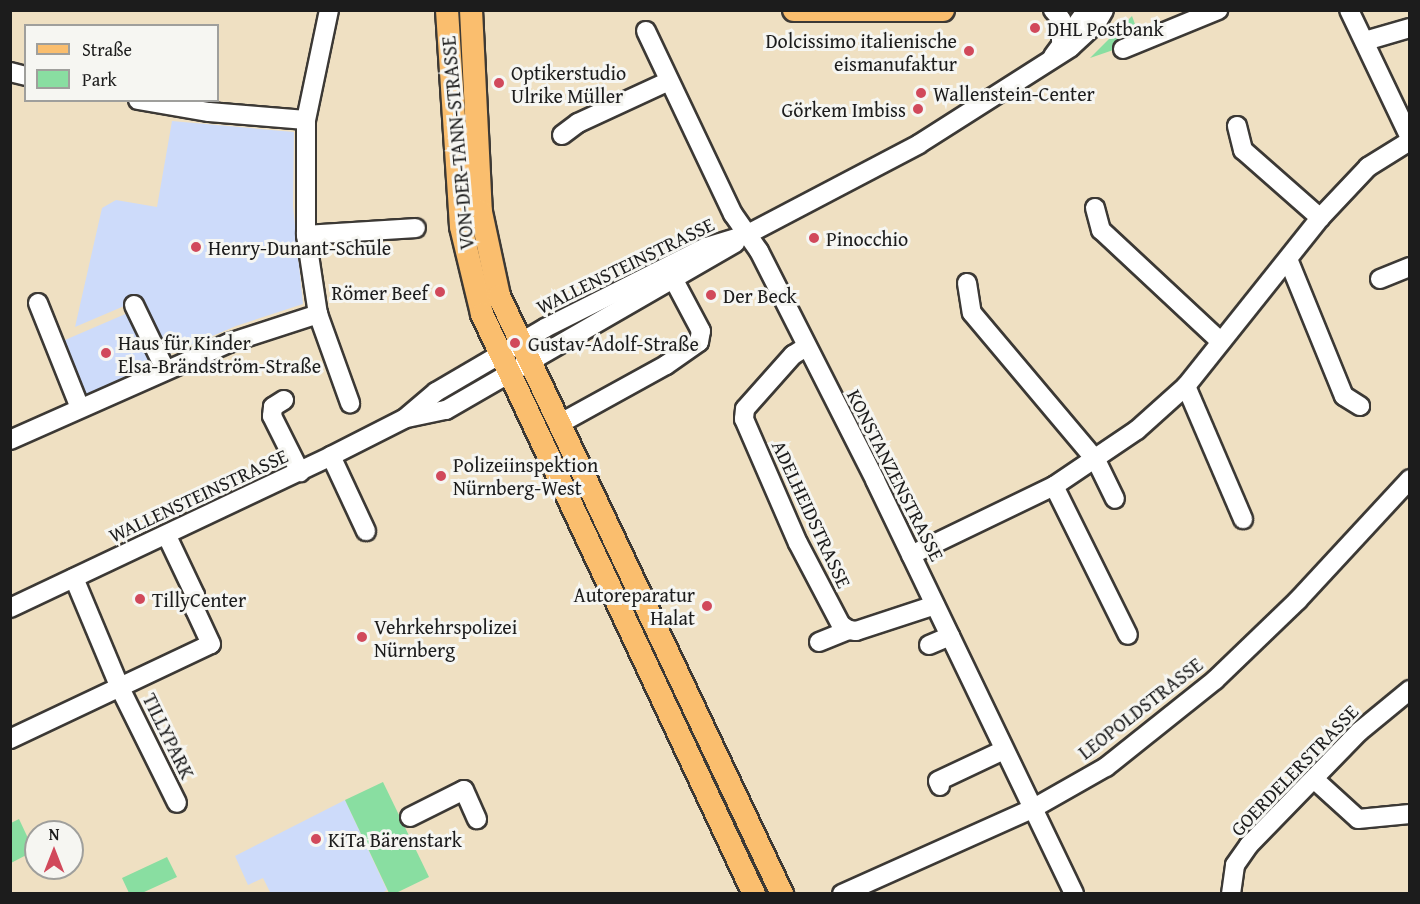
<!DOCTYPE html>
<meta charset="utf-8">
<style>
body{margin:0}
#map{position:relative;width:1420px;height:904px;overflow:hidden;background:#efe0c2;font-family:"Gentium Book Plus",serif}
div>[style]{position:absolute}
[style*='--x']{left:calc(var(--x)*1px);top:calc(var(--y)*1px);width:calc(var(--w)*1px);rotate:calc(var(--a)*1deg)}
.built>*{inset:0;background:#cddbfa}
.green>*{inset:0;background:#89dea1}
.roads{filter:drop-shadow(2px 0 #3c3935) drop-shadow(-2px 0 #3c3935) drop-shadow(0 2px #3c3935) drop-shadow(0 -2px #3c3935)}
.minor>*{height:18px;margin:-9px;padding:0 9px;transform-origin:9px;border-radius:9px;background:#fff}
.major>*{height:22px;margin:-11px;padding:0 11px;transform-origin:11px;border-radius:11px;background:#fabe6e}
.dots>*{width:16px;height:16px;translate:-50% -50%;box-sizing:border-box;border:3px solid #f6f6f2;border-radius:50%}
span{translate:-50% -50%;white-space:nowrap;text-align:center;line-height:1.15;-webkit-text-stroke:6px #f6f6f2;paint-order:stroke}
.poi-label{font-size:20px;color:#1c1c1c}
.left{translate:0 -50%;text-align:left}
.right{translate:-100% -50%;text-align:right}
.street-label{font-size:20px;color:#1c1c1c}
.frame{position:absolute;inset:0;border:12px solid #1c1c1c;pointer-events:none}
.legend{position:absolute;left:24px;top:24px;width:195px;height:78px;box-sizing:border-box;background:#f6f6f2;border:2px solid #9f9f9c;margin:0;padding:8px 10px;list-style:none;font-size:18px;color:#1c1c1c}
.legend li{display:flex;align-items:center;gap:12px;height:30px}
.legend b{width:30px;border:2px solid #9f9f9c}
.north{position:absolute;left:24px;top:820px;width:60px;height:60px;box-sizing:border-box;background:#f6f6f2;border:2px solid #9f9f9c;border-radius:50%;rotate:0deg;font-size:16px;font-weight:700;line-height:24px;text-align:center;color:#1c1c1c}
.north::after{content:'';display:block;margin:auto;width:21px;height:27px;background:#d1495b;clip-path:polygon(50% 0,100% 100%,50% 72%,0 100%)}
</style>
<div id="map">
<div class="built">
<i style="clip-path:polygon(172px 121px,294px 132px,293px 206px,303px 304px,236px 326px,165px 356px,136px 301px,75px 327px,102px 208px,116px 200px,157px 207px)"></i>
<i style="clip-path:polygon(130px 312px,154px 363px,81px 397px,58px 343px)"></i>
<i style="clip-path:polygon(345px 800px,387px 890px,381px 894px,271px 894px,263px 878px,248px 885px,235px 856px)"></i>
</div>
<div class="green">
<i style="clip-path:polygon(1132px 16px,1139px 35px,1122px 47px,1090px 58px)"></i>
<i style="clip-path:polygon(582px 506px,600px 534px,772px 893px,761px 893px)"></i>
<i style="clip-path:polygon(383px 782px,429px 877px,396px 893px,389px 893px,345px 800px)"></i>
<i style="clip-path:polygon(19px 819px,34px 851px,11px 863px,11px 823px)"></i>
<i style="clip-path:polygon(167px 857px,177px 877px,142px 893px,129px 893px,122px 878px)"></i>
</div>
<div class="roads">
<div class="minor">
<i style="--x:329;--y:10;--w:112;--a:101.8"></i>
<i style="--x:306;--y:120;--w:115;--a:90"></i>
<i style="--x:306;--y:235;--w:80;--a:81.4"></i>
<i style="--x:318;--y:314;--w:95;--a:70.2"></i>
<i style="--x:1053;--y:10;--w:12;--a:48"></i>
<i style="--x:1061;--y:19;--w:22;--a:90"></i>
<i style="--x:1349;--y:10;--w:142;--a:64.5"></i>
<i style="--x:646;--y:31;--w:203;--a:64.6"></i>
<i style="--x:733;--y:214;--w:45;--a:54.9"></i>
<i style="--x:759;--y:251;--w:257;--a:63.1"></i>
<i style="--x:875;--y:480;--w:459;--a:64.3"></i>
<i style="--x:1365;--y:41;--w:47;--a:-16.1"></i>
<i style="--x:1123;--y:49;--w:103;--a:-22.3"></i>
<i style="--x:1053;--y:56;--w:57;--a:-53.5"></i>
<i style="--x:10;--y:72;--w:16;--a:14"></i>
<i style="--x:138;--y:100;--w:72;--a:9.6"></i>
<i style="--x:209;--y:112;--w:97;--a:4.7"></i>
<i style="--x:1237;--y:126;--w:25;--a:76"></i>
<i style="--x:1243;--y:150;--w:103;--a:41.4"></i>
<i style="--x:562;--y:135;--w:20;--a:-37"></i>
<i style="--x:578;--y:123;--w:100;--a:-24.8"></i>
<i style="--x:1095;--y:208;--w:23;--a:75"></i>
<i style="--x:1101;--y:230;--w:164;--a:43"></i>
<i style="--x:306;--y:235;--w:110;--a:-3.6"></i>
<i style="--x:1288;--y:259;--w:148;--a:67.8"></i>
<i style="--x:1344;--y:396;--w:19;--a:32"></i>
<i style="--x:1380;--y:279;--w:32;--a:-22"></i>
<i style="--x:967;--y:283;--w:30;--a:81"></i>
<i style="--x:972;--y:313;--w:192;--a:49.9"></i>
<i style="--x:1096;--y:460;--w:43;--a:64"></i>
<i style="--x:38;--y:303;--w:113;--a:68.2"></i>
<i style="--x:134;--y:305;--w:71;--a:64.2"></i>
<i style="--x:806;--y:347;--w:15;--a:148"></i>
<i style="--x:793;--y:355;--w:72;--a:131.6"></i>
<i style="--x:745;--y:409;--w:10;--a:96"></i>
<i style="--x:744;--y:419;--w:135;--a:66.5"></i>
<i style="--x:798;--y:543;--w:93;--a:62.3"></i>
<i style="--x:841;--y:625;--w:9;--a:32"></i>
<i style="--x:849;--y:630;--w:7;--a:8"></i>
<i style="--x:856;--y:631;--w:83;--a:-18.2"></i>
<i style="--x:1186;--y:386;--w:145;--a:66.8"></i>
<i style="--x:284;--y:400;--w:13;--a:148"></i>
<i style="--x:273;--y:407;--w:9;--a:96"></i>
<i style="--x:272;--y:416;--w:63;--a:63.4"></i>
<i style="--x:407;--y:418;--w:40;--a:-12"></i>
<i style="--x:446;--y:410;--w:334;--a:-30"></i>
<i style="--x:559;--y:424;--w:122;--a:-28.9"></i>
<i style="--x:666;--y:365;--w:40;--a:-34.9"></i>
<i style="--x:699;--y:342;--w:11;--a:-80"></i>
<i style="--x:701;--y:331;--w:70;--a:-118"></i>
<i style="--x:10;--y:440;--w:240;--a:-23.9"></i>
<i style="--x:229;--y:343;--w:94;--a:-18"></i>
<i style="--x:331;--y:456;--w:83;--a:65"></i>
<i style="--x:1054;--y:486;--w:166;--a:63.6"></i>
<i style="--x:911;--y:555;--w:159;--a:-25.8"></i>
<i style="--x:1054;--y:486;--w:100;--a:-34"></i>
<i style="--x:1137;--y:430;--w:66;--a:-41.9"></i>
<i style="--x:1186;--y:386;--w:215;--a:-51.4"></i>
<i style="--x:1320;--y:218;--w:70;--a:-46.7"></i>
<i style="--x:1368;--y:167;--w:49;--a:-31.8"></i>
<i style="--x:74;--y:578;--w:119;--a:67.3"></i>
<i style="--x:120;--y:688;--w:128;--a:63.6"></i>
<i style="--x:10;--y:608;--w:355;--a:-25.3"></i>
<i style="--x:331;--y:456;--w:82;--a:-26.9"></i>
<i style="--x:404;--y:419;--w:42;--a:-40.2"></i>
<i style="--x:436;--y:392;--w:126;--a:-30.4"></i>
<i style="--x:545;--y:328;--w:180;--a:-26.7"></i>
<i style="--x:706;--y:247;--w:42;--a:-16.7"></i>
<i style="--x:746;--y:235;--w:195;--a:-27.7"></i>
<i style="--x:919;--y:144;--w:180;--a:-32.5"></i>
<i style="--x:1071;--y:47;--w:34;--a:-43"></i>
<i style="--x:1096;--y:24;--w:16;--a:-60"></i>
<i style="--x:819;--y:642;--w:32;--a:-22"></i>
<i style="--x:929;--y:645;--w:23;--a:-23"></i>
<i style="--x:10;--y:739;--w:222;--a:-25.3"></i>
<i style="--x:211;--y:644;--w:38;--a:-115"></i>
<i style="--x:195;--y:610;--w:15;--a:-90"></i>
<i style="--x:195;--y:595;--w:65;--a:-115.4"></i>
<i style="--x:1314;--y:779;--w:59;--a:42.3"></i>
<i style="--x:1358;--y:819;--w:52;--a:-5.5"></i>
<i style="--x:940;--y:786;--w:5;--a:-112"></i>
<i style="--x:938;--y:781;--w:73;--a:-25.2"></i>
<i style="--x:410;--y:817;--w:60;--a:-26.6"></i>
<i style="--x:464;--y:790;--w:32;--a:66"></i>
<i style="--x:842;--y:894;--w:208;--a:-24.1"></i>
<i style="--x:1032;--y:809;--w:85;--a:-29.6"></i>
<i style="--x:1106;--y:767;--w:139;--a:-38.6"></i>
<i style="--x:1215;--y:680;--w:115;--a:-43.9"></i>
<i style="--x:1298;--y:600;--w:165;--a:-47.2"></i>
<i style="--x:1231;--y:894;--w:29;--a:-82"></i>
<i style="--x:1235;--y:865;--w:24;--a:-55"></i>
<i style="--x:1249;--y:845;--w:159;--a:-45.8"></i>
<i style="--x:1360;--y:731;--w:65;--a:-39.4"></i>
</div>
<div class="major">
<i style="--x:447;--y:10;--w:217;--a:86.3"></i>
<i style="--x:461;--y:227;--w:89;--a:76.4"></i>
<i style="--x:482;--y:314;--w:641;--a:64.88"></i>
<i style="--x:471;--y:10;--w:202;--a:87.2"></i>
<i style="--x:481;--y:212;--w:86;--a:77.9"></i>
<i style="--x:499;--y:296;--w:662;--a:64.67"></i>
<i style="--x:794;--y:10;--w:149;--a:0"></i>
</div>
</div>
<div class="dots">
<i style="left:1035px;top:28px;background:#d1495b"></i>
<i style="left:969px;top:51px;background:#d1495b"></i>
<i style="left:499px;top:83px;background:#d1495b"></i>
<i style="left:921px;top:93px;background:#d1495b"></i>
<i style="left:918px;top:109px;background:#d1495b"></i>
<i style="left:814px;top:238px;background:#d1495b"></i>
<i style="left:196px;top:247px;background:#d1495b"></i>
<i style="left:440px;top:292px;background:#d1495b"></i>
<i style="left:711px;top:295px;background:#d1495b"></i>
<i style="left:515px;top:343px;background:#d1495b"></i>
<i style="left:106px;top:353px;background:#d1495b"></i>
<i style="left:441px;top:476px;background:#d1495b"></i>
<i style="left:140px;top:599px;background:#d1495b"></i>
<i style="left:707px;top:606px;background:#d1495b"></i>
<i style="left:362px;top:637px;background:#d1495b"></i>
<i style="left:316px;top:839px;background:#d1495b"></i>
</div>
<div class="poi-label">
<span class="left" style="left:1047px;top:28px">DHL Postbank</span>
<span class="right" style="left:957px;top:52px">Dolcissimo italienische<br>eismanufaktur</span>
<span class="left" style="left:511px;top:84px">Optikerstudio<br>Ulrike Müller</span>
<span class="left" style="left:933px;top:93px">Wallenstein-Center</span>
<span class="right" style="left:906px;top:109px">Görkem Imbiss</span>
<span class="left" style="left:826px;top:238px">Pinocchio</span>
<span class="left" style="left:208px;top:247px">Henry-Dunant-Schule</span>
<span class="right" style="left:428px;top:292px">Römer Beef</span>
<span class="left" style="left:723px;top:295px">Der Beck</span>
<span class="left" style="left:118px;top:354px">Haus für Kinder<br>Elsa-Brändström-Straße</span>
<span class="left" style="left:528px;top:343px">Gustav-Adolf-Straße</span>
<span class="left" style="left:453px;top:476px">Polizeiinspektion<br>Nürnberg-West</span>
<span class="right" style="left:695px;top:606px">Autoreparatur<br>Halat</span>
<span class="left" style="left:152px;top:599px">TillyCenter</span>
<span class="left" style="left:374px;top:638px">Vehrkehrspolizei<br>Nürnberg</span>
<span class="left" style="left:328px;top:839px">KiTa Bärenstark</span>
</div>
<div class="street-label">
<span style="left:457px;top:143px;rotate:-95deg">VON-DER-TANN-STRASSE</span>
<span style="left:625px;top:265px;rotate:-26deg">WALLENSTEINSTRASSE</span>
<span style="left:896px;top:475px;rotate:63deg">KONSTANZENSTRASSE</span>
<span style="left:198px;top:495px;rotate:-25deg">WALLENSTEINSTRASSE</span>
<span style="left:812px;top:514px;rotate:65deg">ADELHEIDSTRASSE</span>
<span style="left:1140px;top:708px;rotate:-38deg">LEOPOLDSTRASSE</span>
<span style="left:169px;top:736px;rotate:64deg">TILLYPARK</span>
<span style="left:1294px;top:770px;rotate:-46deg">GOERDELERSTRASSE</span>
</div>
<div class="frame"></div>
<ul class="legend">
<li><b style="height:8px;background:#fabe6e"></b>Straße</li>
<li><b style="height:16px;background:#89dea1"></b>Park</li>
</ul>
<div class="north">N</div>
</div>
